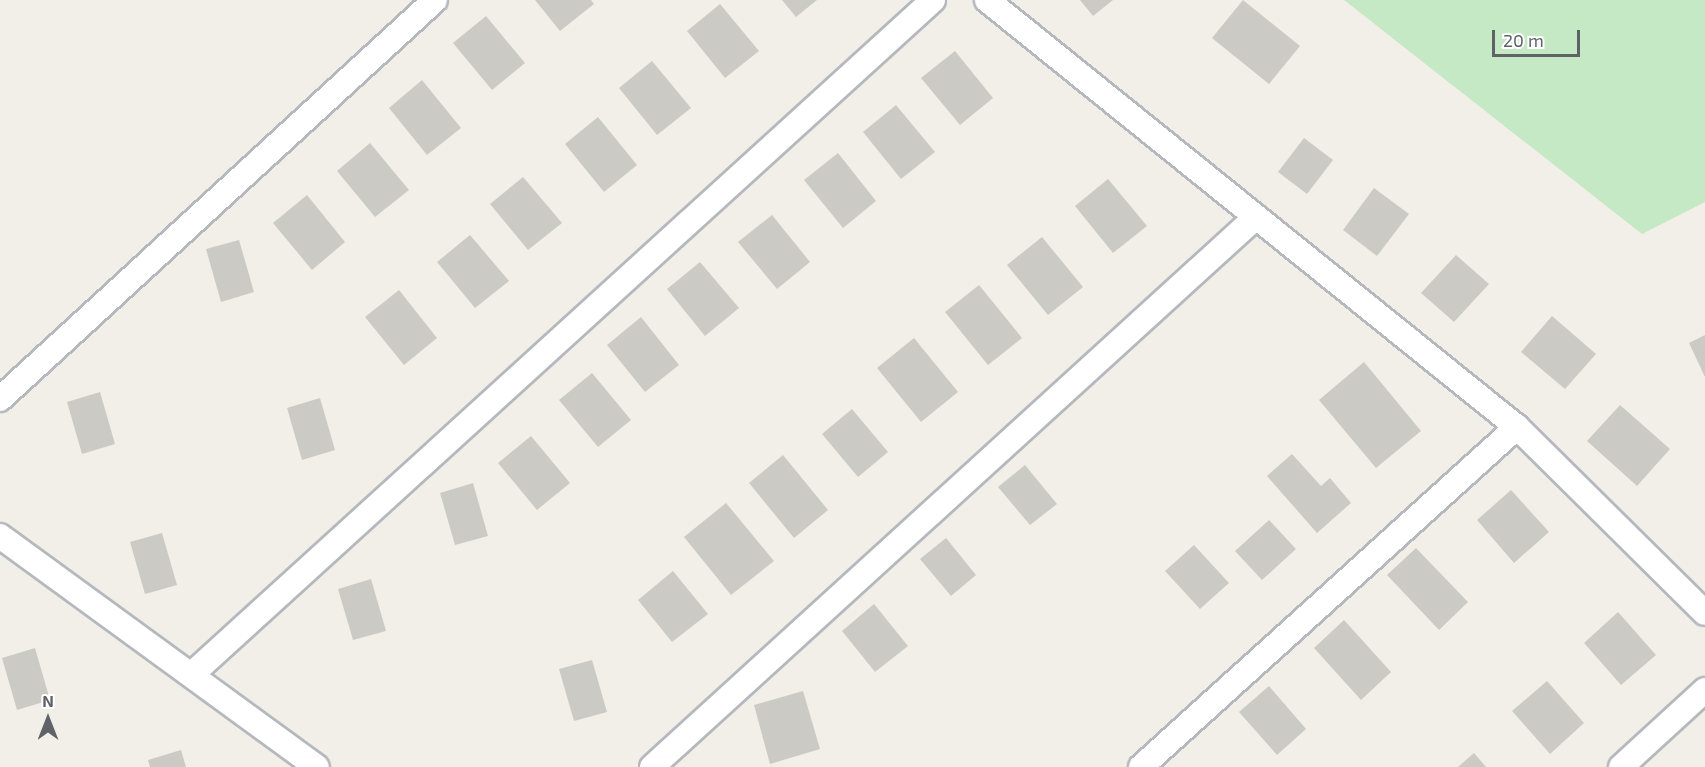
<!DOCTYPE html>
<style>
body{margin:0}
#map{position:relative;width:1705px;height:767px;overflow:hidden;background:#f1efe8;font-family:"Exo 2",sans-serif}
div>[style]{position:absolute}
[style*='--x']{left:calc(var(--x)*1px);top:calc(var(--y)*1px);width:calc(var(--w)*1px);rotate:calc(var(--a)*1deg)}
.green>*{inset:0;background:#c5e8c5}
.building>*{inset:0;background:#cccac5}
.roads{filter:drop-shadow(2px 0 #b5b8bc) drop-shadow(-2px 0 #b5b8bc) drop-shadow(0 2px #b5b8bc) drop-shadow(0 -2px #b5b8bc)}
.street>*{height:24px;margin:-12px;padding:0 12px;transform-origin:12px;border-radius:12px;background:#fff}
span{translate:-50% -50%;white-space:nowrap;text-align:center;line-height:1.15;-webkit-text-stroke:4.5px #fff;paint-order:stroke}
.north{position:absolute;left:18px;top:689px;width:60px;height:60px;-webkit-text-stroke:4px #fff;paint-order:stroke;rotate:0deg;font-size:16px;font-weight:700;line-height:24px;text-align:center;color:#5f6368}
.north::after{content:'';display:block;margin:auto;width:21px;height:27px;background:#5f6368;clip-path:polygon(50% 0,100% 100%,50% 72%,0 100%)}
.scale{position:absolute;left:1492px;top:30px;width:88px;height:27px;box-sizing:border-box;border:3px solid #5f6368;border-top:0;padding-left:8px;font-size:18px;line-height:21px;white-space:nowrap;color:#5f6368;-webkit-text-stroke:4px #fff;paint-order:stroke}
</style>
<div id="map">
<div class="green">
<i style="clip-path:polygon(1344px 0,1705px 0,1705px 202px,1642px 234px)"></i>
</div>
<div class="building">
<i style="clip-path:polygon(535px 0,591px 0,594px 4px,560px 31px)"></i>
<i style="clip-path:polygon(782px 0,817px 0,796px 17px)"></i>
<i style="clip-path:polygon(1080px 0,1113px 0,1093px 16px)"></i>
<i style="clip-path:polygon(1243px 0,1300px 46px,1269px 84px,1212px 38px)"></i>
<i style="clip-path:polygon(720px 4px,759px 51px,725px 78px,687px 31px)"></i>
<i style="clip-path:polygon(486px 16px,525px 63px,492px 90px,453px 43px)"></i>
<i style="clip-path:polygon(955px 51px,993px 98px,960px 125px,921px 78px)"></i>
<i style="clip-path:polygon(652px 61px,691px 108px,657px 135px,619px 88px)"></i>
<i style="clip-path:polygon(422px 80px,461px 128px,427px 155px,389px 108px)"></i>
<i style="clip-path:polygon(896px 105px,935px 152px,901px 179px,863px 132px)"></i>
<i style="clip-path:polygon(598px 117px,637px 165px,604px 192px,565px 144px)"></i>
<i style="clip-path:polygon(1304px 138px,1333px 160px,1307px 194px,1278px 172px)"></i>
<i style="clip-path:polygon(370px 143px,409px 190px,375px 217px,337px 171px)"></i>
<i style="clip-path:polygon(838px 153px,876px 201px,843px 228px,804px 180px)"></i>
<i style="clip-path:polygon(523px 177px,562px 223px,528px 250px,490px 204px)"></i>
<i style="clip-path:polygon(1108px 179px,1147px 226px,1113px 253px,1075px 206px)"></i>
<i style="clip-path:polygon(1374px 188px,1409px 214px,1377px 256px,1343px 230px)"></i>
<i style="clip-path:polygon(307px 195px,345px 242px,312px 270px,273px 223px)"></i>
<i style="clip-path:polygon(772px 215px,810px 262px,777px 289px,738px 242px)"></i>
<i style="clip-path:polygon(470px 235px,509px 281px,475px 308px,437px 262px)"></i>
<i style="clip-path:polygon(1042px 237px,1083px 287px,1048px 315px,1007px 265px)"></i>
<i style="clip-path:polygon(239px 240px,254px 292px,221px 302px,206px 249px)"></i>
<i style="clip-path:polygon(1456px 255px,1489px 284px,1454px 322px,1421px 293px)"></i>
<i style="clip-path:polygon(700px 262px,739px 308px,705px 336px,667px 289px)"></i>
<i style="clip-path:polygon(979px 285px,1022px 338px,988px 365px,945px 312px)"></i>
<i style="clip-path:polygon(399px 290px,437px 338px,404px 365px,365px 317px)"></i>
<i style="clip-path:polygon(1552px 316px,1596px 354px,1565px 389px,1521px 352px)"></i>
<i style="clip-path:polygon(641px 317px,679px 365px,645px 392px,607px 345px)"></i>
<i style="clip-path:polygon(1705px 335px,1705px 377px,1689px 343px)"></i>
<i style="clip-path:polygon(914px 338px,958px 392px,921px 422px,877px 368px)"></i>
<i style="clip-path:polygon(1364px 362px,1421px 431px,1376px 468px,1319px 400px)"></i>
<i style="clip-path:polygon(592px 373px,631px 420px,598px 447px,559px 400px)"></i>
<i style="clip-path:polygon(100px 392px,115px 444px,82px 454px,67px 402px)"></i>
<i style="clip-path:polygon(320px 398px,335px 450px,302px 460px,287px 408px)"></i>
<i style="clip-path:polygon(1620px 405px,1670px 449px,1637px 486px,1587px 441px)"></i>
<i style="clip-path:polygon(852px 409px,888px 452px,858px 477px,822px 434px)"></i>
<i style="clip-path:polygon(531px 436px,570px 483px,537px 510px,498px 463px)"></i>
<i style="clip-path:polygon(1292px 454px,1321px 486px,1330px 478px,1351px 503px,1317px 533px,1267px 476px)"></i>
<i style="clip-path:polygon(783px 455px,828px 510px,794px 538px,749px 483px)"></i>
<i style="clip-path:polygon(1025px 465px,1057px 504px,1030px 525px,998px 487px)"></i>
<i style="clip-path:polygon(473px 483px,488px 536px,455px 545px,440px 493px)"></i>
<i style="clip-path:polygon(1511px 490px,1549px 532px,1514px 563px,1477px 520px)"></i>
<i style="clip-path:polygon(726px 503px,774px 561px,731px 595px,684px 537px)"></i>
<i style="clip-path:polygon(1269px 520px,1296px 549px,1262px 580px,1235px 551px)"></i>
<i style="clip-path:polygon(162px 533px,177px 585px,145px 594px,130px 542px)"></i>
<i style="clip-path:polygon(946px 538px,976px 575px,951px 596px,920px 559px)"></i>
<i style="clip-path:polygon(1194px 545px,1229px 583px,1200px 609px,1165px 571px)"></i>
<i style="clip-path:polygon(1416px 548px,1468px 602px,1439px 630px,1387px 575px)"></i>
<i style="clip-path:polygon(673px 571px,708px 614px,672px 642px,638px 600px)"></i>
<i style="clip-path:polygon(371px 579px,386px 631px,353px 640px,338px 589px)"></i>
<i style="clip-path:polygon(874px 604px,908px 646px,875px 672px,842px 631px)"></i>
<i style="clip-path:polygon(1618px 612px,1656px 655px,1621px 685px,1584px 643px)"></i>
<i style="clip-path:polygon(1344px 620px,1391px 672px,1361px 700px,1314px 648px)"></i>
<i style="clip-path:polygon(35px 648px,50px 700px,17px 710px,2px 658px)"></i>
<i style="clip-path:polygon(592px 660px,607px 712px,574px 721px,559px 669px)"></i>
<i style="clip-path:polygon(1547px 681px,1584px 723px,1550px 754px,1512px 711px)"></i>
<i style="clip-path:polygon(1269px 686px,1306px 729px,1277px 755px,1239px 712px)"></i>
<i style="clip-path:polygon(803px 691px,820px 749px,770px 764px,754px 705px)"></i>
<i style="clip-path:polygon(181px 750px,186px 767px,150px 767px,148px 760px)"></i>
<i style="clip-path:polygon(1474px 753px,1486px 767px,1458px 767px)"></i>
</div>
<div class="roads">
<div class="street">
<i style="--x:987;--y:0;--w:681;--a:38.86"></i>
<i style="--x:0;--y:399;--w:590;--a:-42.53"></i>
<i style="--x:0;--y:536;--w:392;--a:36.1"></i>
<i style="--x:191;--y:675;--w:1003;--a:-42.29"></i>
<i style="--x:652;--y:767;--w:817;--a:-42.32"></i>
<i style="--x:1141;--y:767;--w:507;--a:-42.12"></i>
<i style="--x:1517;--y:427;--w:264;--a:44.7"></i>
<i style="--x:1621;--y:767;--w:114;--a:-42.5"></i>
</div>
</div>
<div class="north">N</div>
<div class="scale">20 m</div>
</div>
